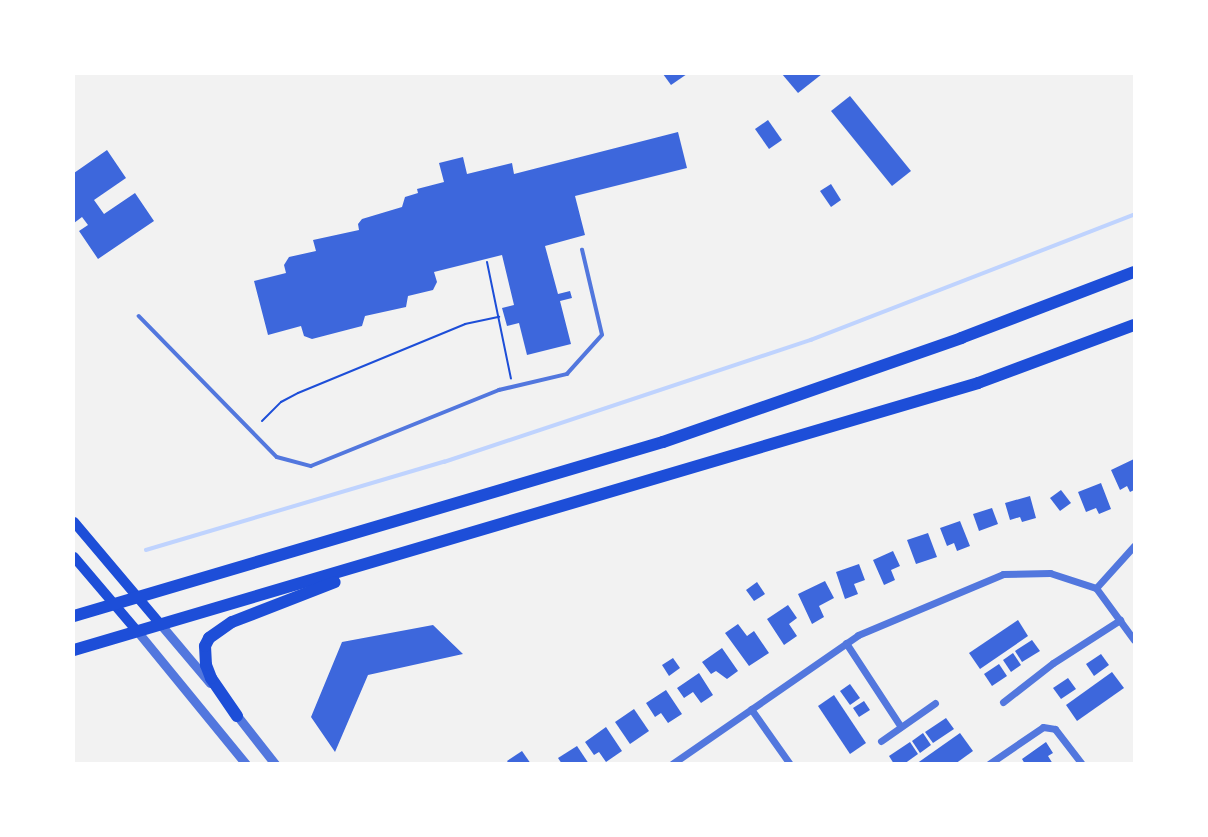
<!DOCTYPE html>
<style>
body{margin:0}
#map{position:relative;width:1208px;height:837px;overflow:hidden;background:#f2f2f2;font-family:"IBM Plex Sans",sans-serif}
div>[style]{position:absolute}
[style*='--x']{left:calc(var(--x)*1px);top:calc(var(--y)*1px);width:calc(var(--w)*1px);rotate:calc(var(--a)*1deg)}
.stream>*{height:3.5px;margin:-1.75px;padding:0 1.75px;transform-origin:1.75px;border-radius:1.75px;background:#bfd3fe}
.building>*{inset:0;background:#3d67dc}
.path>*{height:2px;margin:-1px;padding:0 1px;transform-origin:1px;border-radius:1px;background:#1d4ed8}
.service>*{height:3.5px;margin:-1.75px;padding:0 1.75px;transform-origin:1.75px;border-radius:1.75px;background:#5277de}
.minor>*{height:7px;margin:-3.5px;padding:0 3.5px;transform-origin:3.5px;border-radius:3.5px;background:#5277de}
.tertiary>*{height:9px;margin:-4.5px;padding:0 4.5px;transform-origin:4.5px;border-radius:4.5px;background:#5277de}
.secondary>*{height:10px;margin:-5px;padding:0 5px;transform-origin:5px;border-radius:5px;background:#1d4ed8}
.trunk>*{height:12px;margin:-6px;padding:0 6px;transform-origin:6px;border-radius:6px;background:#1d4ed8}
span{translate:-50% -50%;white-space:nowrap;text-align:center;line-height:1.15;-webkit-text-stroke:5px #fff;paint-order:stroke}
.frame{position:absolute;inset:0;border:75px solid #fff;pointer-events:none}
</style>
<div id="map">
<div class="stream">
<i style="--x:146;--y:550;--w:311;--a:-16.5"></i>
<i style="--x:444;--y:462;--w:387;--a:-18.4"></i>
<i style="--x:811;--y:340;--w:346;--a:-21.2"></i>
</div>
<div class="building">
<i style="clip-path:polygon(663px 74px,687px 74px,671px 85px)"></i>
<i style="clip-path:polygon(782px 74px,822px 74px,798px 93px)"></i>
<i style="clip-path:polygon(850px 96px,911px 171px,892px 186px,831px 111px)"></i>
<i style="clip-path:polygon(768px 120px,782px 140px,769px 149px,755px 129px)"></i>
<i style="clip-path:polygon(678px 132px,687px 168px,575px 196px,585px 235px,545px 246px,558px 294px,570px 291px,572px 298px,560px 301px,571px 344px,527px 355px,519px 323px,507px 326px,502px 308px,514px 305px,502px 255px,434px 272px,437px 282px,433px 290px,408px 296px,406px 307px,365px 316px,362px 326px,312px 339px,304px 336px,301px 326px,268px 335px,254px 281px,286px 273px,284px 265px,289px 257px,316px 251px,313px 240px,359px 230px,358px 224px,362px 219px,402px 207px,405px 197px,418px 193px,417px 189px,444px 182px,439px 163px,463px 157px,467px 174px,512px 163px,514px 174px)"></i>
<i style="clip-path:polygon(107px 150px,126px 178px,94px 200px,104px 214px,135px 193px,154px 221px,98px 259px,79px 231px,88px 225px,82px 217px,74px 223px,74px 173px)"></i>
<i style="clip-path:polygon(831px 184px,841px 200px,831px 207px,820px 191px)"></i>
<i style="clip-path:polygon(1134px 459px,1134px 490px,1130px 492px,1127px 486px,1120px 490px,1111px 470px)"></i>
<i style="clip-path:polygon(1101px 483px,1111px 509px,1099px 514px,1096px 508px,1086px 512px,1078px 492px)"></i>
<i style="clip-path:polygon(1061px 490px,1071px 503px,1060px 511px,1050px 498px)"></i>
<i style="clip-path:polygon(1030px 496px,1036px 518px,1022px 522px,1020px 517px,1010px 520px,1005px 503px)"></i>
<i style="clip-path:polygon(992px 508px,998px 524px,979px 531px,973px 514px)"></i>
<i style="clip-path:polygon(960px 521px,970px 546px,957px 551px,954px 543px,947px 546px,940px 528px)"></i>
<i style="clip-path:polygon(928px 533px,937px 557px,916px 564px,907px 540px)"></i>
<i style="clip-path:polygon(893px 551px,900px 566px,891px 570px,895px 580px,884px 585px,873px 560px)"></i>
<i style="clip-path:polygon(859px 564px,865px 580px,854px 584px,858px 594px,845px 599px,836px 572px)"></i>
<i style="clip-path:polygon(825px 581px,834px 598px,819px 606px,824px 617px,812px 624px,798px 594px)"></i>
<i style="clip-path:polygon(757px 582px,765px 594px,754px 601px,746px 590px)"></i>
<i style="clip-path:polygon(788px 605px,797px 618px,789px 624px,797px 636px,784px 645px,767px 619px)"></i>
<i style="clip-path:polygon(1018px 620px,1028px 636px,980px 669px,969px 653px)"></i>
<i style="clip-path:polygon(738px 624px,747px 636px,754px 631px,769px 653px,749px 666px,725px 633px)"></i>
<i style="clip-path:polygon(433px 625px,463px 654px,368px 675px,335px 752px,311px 717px,342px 642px)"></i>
<i style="clip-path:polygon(1032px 640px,1040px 651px,1022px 662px,1015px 651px)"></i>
<i style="clip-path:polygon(722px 648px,738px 671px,727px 679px,716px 671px,711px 674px,702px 662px)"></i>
<i style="clip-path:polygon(1013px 653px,1021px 665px,1011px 672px,1003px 660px)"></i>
<i style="clip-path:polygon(1101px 654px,1109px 665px,1094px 676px,1086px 664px)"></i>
<i style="clip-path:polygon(673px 658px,680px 668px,669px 676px,662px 665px)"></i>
<i style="clip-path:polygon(999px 664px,1007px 676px,992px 686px,984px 674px)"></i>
<i style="clip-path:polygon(1112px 672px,1124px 688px,1077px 721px,1066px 705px)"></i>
<i style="clip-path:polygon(699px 673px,713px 695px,701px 703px,693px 692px,684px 698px,677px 688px)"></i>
<i style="clip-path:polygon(1068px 678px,1076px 689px,1061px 699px,1053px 688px)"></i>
<i style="clip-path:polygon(850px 684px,860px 698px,850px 705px,840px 691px)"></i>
<i style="clip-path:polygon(666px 690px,682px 714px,668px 723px,661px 713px,655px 717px,646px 703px)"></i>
<i style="clip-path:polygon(834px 695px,866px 743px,850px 754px,818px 706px)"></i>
<i style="clip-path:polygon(864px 701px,870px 710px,859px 717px,853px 708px)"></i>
<i style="clip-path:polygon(634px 709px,649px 731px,630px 744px,615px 722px)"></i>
<i style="clip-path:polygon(946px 718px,954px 729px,933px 743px,925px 732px)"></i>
<i style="clip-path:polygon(606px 727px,622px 751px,606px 762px,599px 752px,594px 755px,585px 742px)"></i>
<i style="clip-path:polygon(923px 733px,931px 745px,920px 753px,912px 741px)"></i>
<i style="clip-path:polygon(960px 733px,973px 751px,955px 764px,916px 764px)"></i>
<i style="clip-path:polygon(910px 742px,918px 754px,904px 764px,894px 764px,889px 756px)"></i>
<i style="clip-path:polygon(1046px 742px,1053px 753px,1048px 756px,1053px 764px,1025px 764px,1022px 759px)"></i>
<i style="clip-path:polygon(577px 746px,589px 764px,562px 764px,558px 758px)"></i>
<i style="clip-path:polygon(522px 751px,531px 764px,509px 764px,507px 761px)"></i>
</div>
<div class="path">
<i style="--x:487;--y:262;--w:119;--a:78.4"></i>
<i style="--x:262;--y:421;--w:27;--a:-45"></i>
<i style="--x:281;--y:402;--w:19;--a:-28"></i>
<i style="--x:298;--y:393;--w:181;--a:-22.4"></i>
<i style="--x:465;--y:324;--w:35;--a:-12"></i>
</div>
<div class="service">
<i style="--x:139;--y:316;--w:197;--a:45.6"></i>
<i style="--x:277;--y:457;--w:35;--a:15"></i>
<i style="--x:311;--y:466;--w:203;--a:-22"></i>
<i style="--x:499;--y:390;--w:70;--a:-13.2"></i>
<i style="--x:567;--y:374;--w:52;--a:-48.1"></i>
<i style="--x:602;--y:335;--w:87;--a:-103.2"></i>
</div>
<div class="minor">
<i style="--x:1096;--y:588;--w:57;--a:-47.9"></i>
<i style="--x:846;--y:643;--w:100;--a:56.8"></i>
<i style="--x:1003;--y:702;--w:63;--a:-38"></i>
<i style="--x:1053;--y:663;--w:80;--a:-32.7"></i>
<i style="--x:751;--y:709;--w:67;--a:54.7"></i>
<i style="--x:881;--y:741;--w:66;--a:-35.1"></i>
<i style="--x:672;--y:764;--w:226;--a:-34.7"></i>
<i style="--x:858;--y:635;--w:157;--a:-22.8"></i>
<i style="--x:1003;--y:574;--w:47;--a:-1.2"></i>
<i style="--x:1050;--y:573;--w:48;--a:18.1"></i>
<i style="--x:1096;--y:588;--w:64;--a:53.8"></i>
<i style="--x:989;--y:764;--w:65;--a:-34.4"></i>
<i style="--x:1043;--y:727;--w:12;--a:9"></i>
<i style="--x:1055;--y:729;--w:44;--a:52.4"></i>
</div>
<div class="tertiary">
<i style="--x:161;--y:625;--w:76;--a:49.8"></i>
<i style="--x:137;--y:631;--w:172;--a:50.7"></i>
<i style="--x:235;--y:713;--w:65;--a:51.9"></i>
</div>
<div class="secondary">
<i style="--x:74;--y:522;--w:135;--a:49.8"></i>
<i style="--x:74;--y:557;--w:97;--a:49.6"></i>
</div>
<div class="trunk">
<i style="--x:74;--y:616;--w:614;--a:-16.46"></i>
<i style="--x:663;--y:442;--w:316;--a:-19.2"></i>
<i style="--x:961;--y:338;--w:185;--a:-20.9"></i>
<i style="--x:74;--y:650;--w:943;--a:-16.45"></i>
<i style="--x:978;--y:383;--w:166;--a:-20.4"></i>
<i style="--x:237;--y:716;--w:46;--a:-124.4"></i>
<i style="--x:211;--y:678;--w:14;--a:-111"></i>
<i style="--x:206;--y:665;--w:19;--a:-93"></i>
<i style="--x:205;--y:646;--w:9;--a:-63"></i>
<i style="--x:209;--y:638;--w:28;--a:-35"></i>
<i style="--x:232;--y:622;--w:110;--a:-21.2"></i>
</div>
<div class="frame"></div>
</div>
